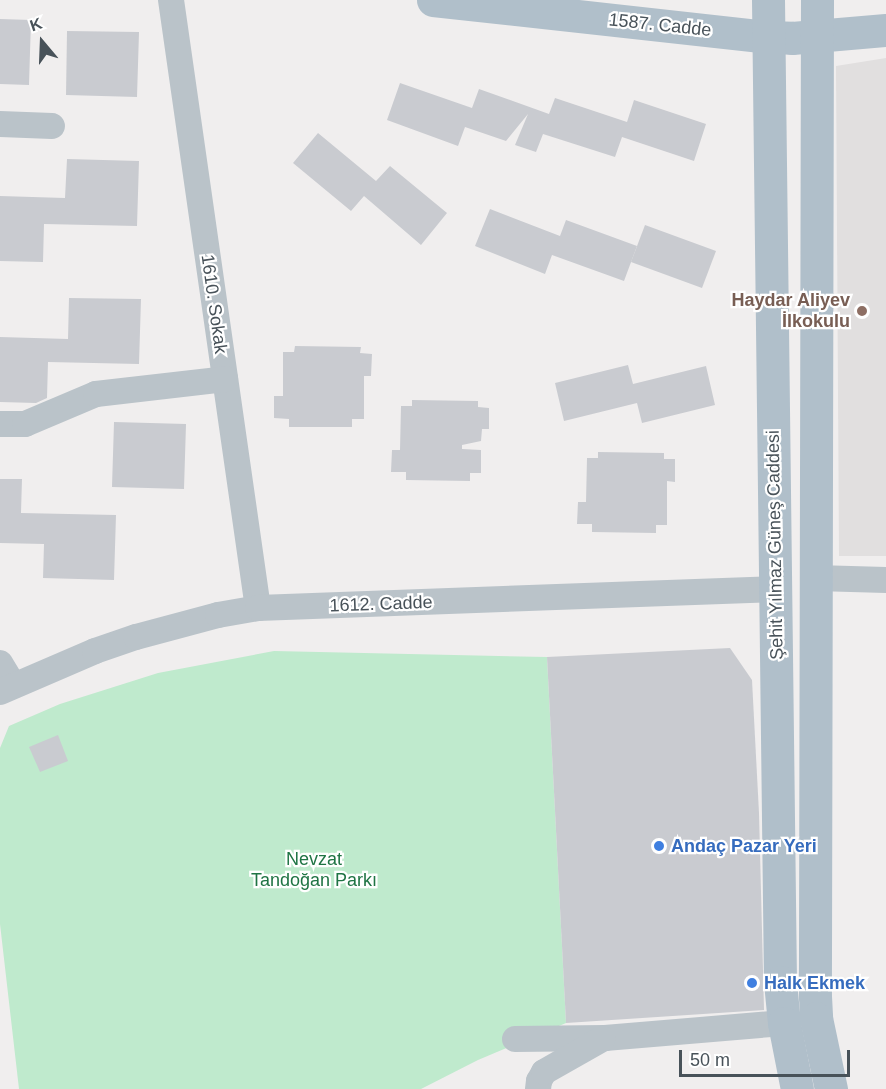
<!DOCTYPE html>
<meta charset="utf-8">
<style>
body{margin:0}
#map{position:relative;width:886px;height:1089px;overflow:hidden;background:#f0eeee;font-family:Helvetica,sans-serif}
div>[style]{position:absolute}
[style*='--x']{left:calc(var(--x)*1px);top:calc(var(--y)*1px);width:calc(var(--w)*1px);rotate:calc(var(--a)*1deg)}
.education>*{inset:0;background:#e1dfdf}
.green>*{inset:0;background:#bfeacd}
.building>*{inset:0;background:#c9cbd0}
.minor>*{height:26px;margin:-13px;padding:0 13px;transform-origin:13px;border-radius:13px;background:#bac3c9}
.major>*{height:33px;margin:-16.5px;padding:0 16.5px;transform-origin:16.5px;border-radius:16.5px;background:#b0bfca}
.dots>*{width:16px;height:16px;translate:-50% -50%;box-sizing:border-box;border:3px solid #fff;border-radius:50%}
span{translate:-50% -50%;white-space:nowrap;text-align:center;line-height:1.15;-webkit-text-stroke:4.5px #fff;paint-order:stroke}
.street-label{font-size:18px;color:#485259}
.education-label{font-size:18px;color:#785e54;font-weight:700}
.right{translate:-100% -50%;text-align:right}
.shop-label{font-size:18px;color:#366cbe;font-weight:700}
.left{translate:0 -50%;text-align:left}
.park-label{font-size:18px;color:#1f7444}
.north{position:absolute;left:12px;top:12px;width:60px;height:60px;-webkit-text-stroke:4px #fff;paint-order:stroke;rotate:341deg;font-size:16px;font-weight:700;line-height:24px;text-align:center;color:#485259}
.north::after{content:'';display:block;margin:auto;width:21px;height:27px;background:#485259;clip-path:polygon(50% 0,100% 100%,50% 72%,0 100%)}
.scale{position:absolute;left:679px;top:1050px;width:171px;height:27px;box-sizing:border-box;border:3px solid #485259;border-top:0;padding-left:8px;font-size:18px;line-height:21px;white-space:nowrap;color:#485259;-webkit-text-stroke:4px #fff;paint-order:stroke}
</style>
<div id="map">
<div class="education">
<i style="clip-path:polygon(886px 58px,886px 556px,839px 556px,836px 66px)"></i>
</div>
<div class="green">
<i style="clip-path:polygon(274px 651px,547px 657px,566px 1023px,478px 1060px,421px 1089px,19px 1089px,0 924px,0 748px,9px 726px,60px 704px,158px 673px)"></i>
</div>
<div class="building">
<i style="clip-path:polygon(0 19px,31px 20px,29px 85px,0 84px)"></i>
<i style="clip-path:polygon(67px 31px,139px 32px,137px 97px,66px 95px)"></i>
<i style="clip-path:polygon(400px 83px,472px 108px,479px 89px,549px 114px,555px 98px,627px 122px,634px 100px,706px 124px,694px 161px,622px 137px,615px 157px,543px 134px,536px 152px,515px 145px,528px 114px,506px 141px,465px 127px,458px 146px,387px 120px)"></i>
<i style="clip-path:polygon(318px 133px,376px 181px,390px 166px,447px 213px,421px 245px,364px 196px,351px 211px,293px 163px)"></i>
<i style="clip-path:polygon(67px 159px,139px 161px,137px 226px,44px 224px,43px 262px,0 261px,0 196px,65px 198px)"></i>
<i style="clip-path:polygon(490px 209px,560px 236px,566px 220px,637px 246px,624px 281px,552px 255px,545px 274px,475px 246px)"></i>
<i style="clip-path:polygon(645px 225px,716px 251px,702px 288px,631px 262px)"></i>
<i style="clip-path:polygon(69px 298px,141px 299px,139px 364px,48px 362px,47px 398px,36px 403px,0 402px,0 337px,68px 339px)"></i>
<i style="clip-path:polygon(295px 346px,361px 347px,360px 353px,372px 354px,371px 376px,364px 376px,364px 419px,352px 419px,352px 427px,289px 427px,289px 419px,274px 418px,274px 396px,283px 396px,283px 352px,294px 352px)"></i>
<i style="clip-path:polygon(628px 365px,633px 384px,706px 366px,715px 405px,642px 423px,637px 403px,564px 421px,555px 383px)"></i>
<i style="clip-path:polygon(412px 400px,478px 401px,478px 407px,489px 408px,489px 429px,482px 429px,481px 441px,462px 445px,462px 449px,481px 450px,481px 473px,470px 473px,470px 481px,406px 480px,406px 472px,391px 472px,392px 450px,400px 450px,401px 406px,412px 406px)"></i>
<i style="clip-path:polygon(114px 422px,186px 424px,184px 489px,112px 487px)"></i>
<i style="clip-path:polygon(598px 452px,664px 453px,664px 459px,675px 459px,675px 482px,667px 481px,667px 525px,656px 525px,656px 533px,592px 532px,592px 524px,577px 524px,578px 502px,586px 502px,587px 458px,598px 458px)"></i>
<i style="clip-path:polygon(0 479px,22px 479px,21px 513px,116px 515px,114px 580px,43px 578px,44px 544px,0 543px)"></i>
<i style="clip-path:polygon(730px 648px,752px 680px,759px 813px,764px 1010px,566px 1023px,547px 657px)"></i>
<i style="clip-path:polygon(58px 735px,68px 761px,40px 772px,29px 747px)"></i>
</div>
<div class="minor">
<i style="--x:171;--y:0;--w:614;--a:81.86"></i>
<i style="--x:0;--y:124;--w:52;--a:2.2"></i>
<i style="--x:0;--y:424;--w:25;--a:0"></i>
<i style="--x:25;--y:424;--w:77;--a:-22.9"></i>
<i style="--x:96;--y:394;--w:130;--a:-6.6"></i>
<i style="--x:816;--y:578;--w:70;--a:1.6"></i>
<i style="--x:0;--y:663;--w:26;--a:59"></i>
<i style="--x:0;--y:692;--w:103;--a:-23.3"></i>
<i style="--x:95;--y:651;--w:43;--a:-18.9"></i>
<i style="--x:136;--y:637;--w:85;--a:-15"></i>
<i style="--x:218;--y:615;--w:41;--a:-9.9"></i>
<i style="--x:258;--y:608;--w:517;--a:-2.1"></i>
<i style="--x:515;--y:1039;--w:90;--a:-0.6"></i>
<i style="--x:605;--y:1038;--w:180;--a:-4.8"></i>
<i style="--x:538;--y:1089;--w:8;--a:-83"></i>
<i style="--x:539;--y:1081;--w:10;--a:-61"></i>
<i style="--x:544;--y:1072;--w:67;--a:-29.6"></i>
</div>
<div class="major">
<i style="--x:433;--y:0;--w:337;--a:6.3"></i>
<i style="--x:768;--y:37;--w:24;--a:2"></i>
<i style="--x:792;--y:38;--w:94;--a:-4.9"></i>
<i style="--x:768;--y:0;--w:982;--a:89.3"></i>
<i style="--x:780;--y:982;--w:41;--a:84.4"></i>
<i style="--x:784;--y:1023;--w:67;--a:78.9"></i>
<i style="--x:817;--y:0;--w:996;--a:90.12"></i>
<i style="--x:815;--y:996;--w:22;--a:87"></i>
<i style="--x:816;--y:1018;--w:73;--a:78.1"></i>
</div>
<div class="dots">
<i style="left:862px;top:311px;background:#8d6e63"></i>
<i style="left:659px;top:846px;background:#3f7fe0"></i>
<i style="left:752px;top:983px;background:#3f7fe0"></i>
</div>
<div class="street-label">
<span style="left:660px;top:25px;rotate:6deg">1587. Cadde</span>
<span style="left:214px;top:304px;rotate:82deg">1610. Sokak</span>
<span style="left:775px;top:545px;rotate:-91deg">Şehit Yılmaz Güneş Caddesi</span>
<span style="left:381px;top:604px;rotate:-2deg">1612. Cadde</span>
</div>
<div class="education-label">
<span class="right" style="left:850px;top:311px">Haydar Aliyev<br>İlkokulu</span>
</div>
<div class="shop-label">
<span class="left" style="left:671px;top:846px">Andaç Pazar Yeri</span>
<span class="left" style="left:764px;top:983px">Halk Ekmek</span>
</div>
<div class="park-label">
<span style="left:314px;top:870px">Nevzat<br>Tandoğan Parkı</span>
</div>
<div class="north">K</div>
<div class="scale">50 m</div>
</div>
